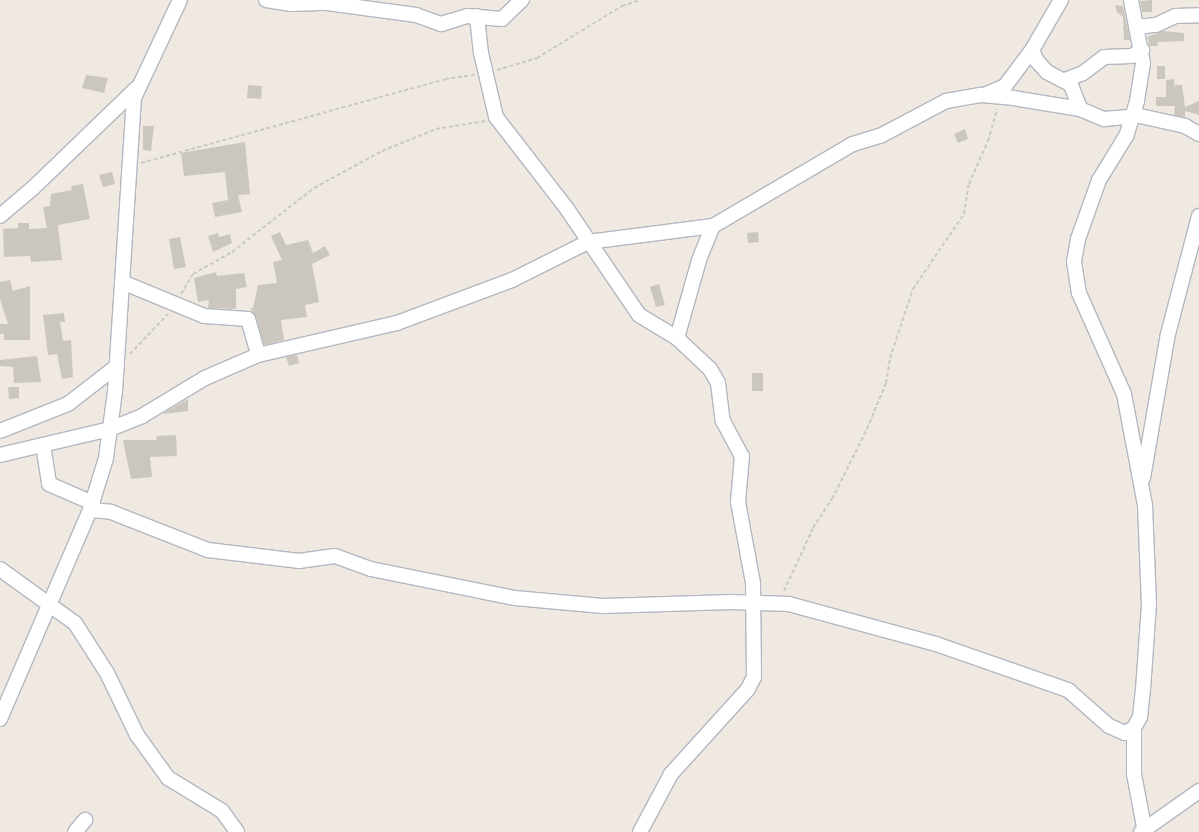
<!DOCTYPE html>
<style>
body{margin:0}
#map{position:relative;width:1199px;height:832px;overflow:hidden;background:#efe9e1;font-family:"PT Sans",sans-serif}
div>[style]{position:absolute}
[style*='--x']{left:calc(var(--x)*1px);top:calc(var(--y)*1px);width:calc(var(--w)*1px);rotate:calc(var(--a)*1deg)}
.building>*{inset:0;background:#cbc7bf}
.path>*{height:2px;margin-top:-1px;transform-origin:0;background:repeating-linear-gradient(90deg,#c9c9c9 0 4px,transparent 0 6.5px)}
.roads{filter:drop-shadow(1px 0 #b4b7c1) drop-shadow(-1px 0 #b4b7c1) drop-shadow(0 1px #b4b7c1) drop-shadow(0 -1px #b4b7c1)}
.minor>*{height:14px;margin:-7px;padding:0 7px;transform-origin:7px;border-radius:7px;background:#fff}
span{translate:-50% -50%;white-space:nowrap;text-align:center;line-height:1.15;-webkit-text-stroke:4px #fff;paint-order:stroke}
</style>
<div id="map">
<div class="building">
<i style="clip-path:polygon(1152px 0,1152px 12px,1142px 12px,1140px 1px)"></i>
<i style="clip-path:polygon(1115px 5px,1123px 6px,1130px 40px,1124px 40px,1123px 17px,1117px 12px)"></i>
<i style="clip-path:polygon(1163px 31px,1184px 33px,1184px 41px,1157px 42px,1158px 46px,1150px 46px,1147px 37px)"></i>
<i style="clip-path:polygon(1157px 66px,1165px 66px,1165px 79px,1157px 79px)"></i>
<i style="clip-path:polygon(86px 75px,108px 78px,104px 93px,82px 88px)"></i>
<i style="clip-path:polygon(1174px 79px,1175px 93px,1175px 85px,1182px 85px,1185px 107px,1199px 101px,1199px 115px,1185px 111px,1185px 117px,1174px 115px,1175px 106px,1156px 106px,1156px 97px,1166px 97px,1166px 80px)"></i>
<i style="clip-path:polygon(248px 85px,262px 86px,261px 99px,247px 98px)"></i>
<i style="clip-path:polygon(143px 126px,154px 126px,151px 151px,143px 150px)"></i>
<i style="clip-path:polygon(965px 129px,968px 139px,958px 143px,954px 134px)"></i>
<i style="clip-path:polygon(245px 142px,250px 194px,238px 195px,242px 212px,215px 217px,212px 203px,228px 200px,225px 172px,184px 176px,181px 153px)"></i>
<i style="clip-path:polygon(112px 172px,115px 184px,103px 187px,99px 175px)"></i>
<i style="clip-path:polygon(83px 184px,90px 219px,58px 225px,62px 260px,31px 262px,30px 256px,4px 257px,3px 229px,18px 228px,18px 223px,29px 223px,29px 229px,47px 228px,43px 207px,50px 206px,51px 194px,72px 190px,71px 186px)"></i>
<i style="clip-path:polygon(280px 232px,286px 245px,308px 240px,313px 253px,325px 246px,330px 255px,312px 264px,319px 302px,305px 305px,307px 317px,281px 320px,284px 340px,264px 345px,256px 317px,250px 308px,253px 308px,258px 285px,277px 283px,273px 262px,282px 260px,271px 236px)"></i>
<i style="clip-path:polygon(758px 232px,759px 242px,748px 243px,747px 233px)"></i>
<i style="clip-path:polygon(218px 233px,219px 237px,230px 234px,232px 243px,213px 252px,208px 236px)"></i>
<i style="clip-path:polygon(180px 237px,186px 267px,174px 269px,169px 239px)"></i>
<i style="clip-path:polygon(216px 272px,217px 276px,244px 273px,247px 287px,236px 289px,236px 309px,208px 308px,209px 300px,198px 302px,194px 278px)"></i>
<i style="clip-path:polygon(10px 280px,13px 291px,30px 286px,30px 340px,4px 340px,4px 334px,0 334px,0 324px,8px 324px,0 299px,0 282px)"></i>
<i style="clip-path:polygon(659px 284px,665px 305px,656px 307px,650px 287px)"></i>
<i style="clip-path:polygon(64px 313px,65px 322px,60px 322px,63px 341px,71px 340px,73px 377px,62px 379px,57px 354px,48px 355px,43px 315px)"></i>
<i style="clip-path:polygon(297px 355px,299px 363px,289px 366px,286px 357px)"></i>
<i style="clip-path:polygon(37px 356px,41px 382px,14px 383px,13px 367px,0 366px,0 360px)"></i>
<i style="clip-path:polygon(752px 373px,763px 373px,763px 391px,752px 391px)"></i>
<i style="clip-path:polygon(8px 387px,19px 387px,19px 398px,9px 399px)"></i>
<i style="clip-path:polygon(188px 399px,188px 411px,164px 414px,164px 413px)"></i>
<i style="clip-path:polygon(176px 435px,177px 456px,150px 457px,152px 477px,131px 479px,123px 440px,157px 440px,156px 436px)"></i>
</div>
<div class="path">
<i style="--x:497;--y:70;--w:42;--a:-16.7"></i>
<i style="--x:537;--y:58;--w:100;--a:-31.5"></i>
<i style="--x:622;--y:6;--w:20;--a:-18"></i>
<i style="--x:141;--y:163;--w:315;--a:-15.4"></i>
<i style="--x:445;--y:79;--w:30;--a:-8"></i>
<i style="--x:181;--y:294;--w:23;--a:-59"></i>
<i style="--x:193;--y:274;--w:45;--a:-29.4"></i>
<i style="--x:232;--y:252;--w:104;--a:-38"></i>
<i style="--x:314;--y:188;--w:77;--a:-28.6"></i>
<i style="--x:382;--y:151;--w:58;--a:-22.2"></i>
<i style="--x:436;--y:129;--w:50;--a:-9.3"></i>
<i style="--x:130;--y:354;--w:55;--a:-46.5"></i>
<i style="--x:784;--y:591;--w:69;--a:-65.3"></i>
<i style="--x:813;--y:528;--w:35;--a:-57"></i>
<i style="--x:832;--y:499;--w:78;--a:-63.4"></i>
<i style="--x:867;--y:429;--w:50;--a:-67.6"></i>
<i style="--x:886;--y:383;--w:25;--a:-81"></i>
<i style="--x:890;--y:358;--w:73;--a:-71.6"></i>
<i style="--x:913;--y:289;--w:91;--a:-55.8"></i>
<i style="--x:964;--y:214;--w:30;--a:-81"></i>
<i style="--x:969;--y:184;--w:47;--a:-66.2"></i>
<i style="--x:988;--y:141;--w:33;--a:-74"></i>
</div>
<div class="roads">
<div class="minor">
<i style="--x:266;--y:0;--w:24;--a:9"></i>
<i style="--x:290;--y:4;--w:37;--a:-2"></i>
<i style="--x:327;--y:3;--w:5;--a:-37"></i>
<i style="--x:1131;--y:0;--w:64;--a:79.2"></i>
<i style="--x:1143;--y:63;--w:38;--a:99"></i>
<i style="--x:1137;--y:101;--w:37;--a:107"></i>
<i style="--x:1126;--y:136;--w:52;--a:121.5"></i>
<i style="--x:1099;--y:180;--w:63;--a:109.6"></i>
<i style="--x:1078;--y:239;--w:23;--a:100"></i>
<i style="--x:1074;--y:262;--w:31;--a:81"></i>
<i style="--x:1079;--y:293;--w:111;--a:66"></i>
<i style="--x:1124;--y:394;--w:113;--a:79.3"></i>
<i style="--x:1145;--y:505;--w:99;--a:87.7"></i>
<i style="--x:1149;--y:604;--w:85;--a:94"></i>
<i style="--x:1143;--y:689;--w:28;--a:96"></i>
<i style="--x:1140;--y:717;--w:13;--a:119"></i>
<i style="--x:1134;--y:728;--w:46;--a:90"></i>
<i style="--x:1134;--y:774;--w:59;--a:79.3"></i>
<i style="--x:327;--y:3;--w:90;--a:7.7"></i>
<i style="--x:416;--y:15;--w:27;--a:20"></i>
<i style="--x:441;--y:24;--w:27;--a:-17"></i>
<i style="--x:467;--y:16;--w:35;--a:5"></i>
<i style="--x:502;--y:19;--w:28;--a:-44"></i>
<i style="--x:477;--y:16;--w:37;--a:84"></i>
<i style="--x:481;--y:53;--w:66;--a:76.8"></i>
<i style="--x:496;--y:117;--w:116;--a:52.3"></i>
<i style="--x:567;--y:209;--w:128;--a:55.8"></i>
<i style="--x:639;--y:315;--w:44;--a:31.2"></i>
<i style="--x:677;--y:338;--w:45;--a:43.2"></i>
<i style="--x:710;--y:369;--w:16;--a:60"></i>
<i style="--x:718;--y:383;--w:38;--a:83"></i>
<i style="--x:723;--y:421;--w:40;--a:62"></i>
<i style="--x:742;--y:456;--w:46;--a:95"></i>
<i style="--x:738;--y:502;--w:82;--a:79.5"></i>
<i style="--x:753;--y:583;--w:94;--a:89.4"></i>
<i style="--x:754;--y:677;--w:13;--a:117"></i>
<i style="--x:748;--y:689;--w:115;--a:132.2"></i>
<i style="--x:671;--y:774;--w:66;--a:118.1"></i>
<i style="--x:1136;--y:27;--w:20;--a:-6"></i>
<i style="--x:1156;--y:25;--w:21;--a:-25"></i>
<i style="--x:1175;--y:16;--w:24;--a:-2"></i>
<i style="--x:1032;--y:50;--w:12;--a:66"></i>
<i style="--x:1037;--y:61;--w:15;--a:48"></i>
<i style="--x:1047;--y:72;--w:27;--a:28"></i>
<i style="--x:1071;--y:85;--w:26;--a:69"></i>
<i style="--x:1065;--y:80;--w:19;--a:-21"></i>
<i style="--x:1083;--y:73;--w:26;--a:-37"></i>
<i style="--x:1104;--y:57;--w:28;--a:-2"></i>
<i style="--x:1132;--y:56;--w:12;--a:-31"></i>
<i style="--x:987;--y:94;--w:20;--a:-24"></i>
<i style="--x:1005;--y:86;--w:45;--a:-53.1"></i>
<i style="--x:1032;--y:50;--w:58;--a:-59.9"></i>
<i style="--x:0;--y:216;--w:43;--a:-40.3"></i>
<i style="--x:33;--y:188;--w:144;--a:-43.9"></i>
<i style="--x:122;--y:282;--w:89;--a:22.5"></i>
<i style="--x:204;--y:316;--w:44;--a:3.9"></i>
<i style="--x:248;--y:319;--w:37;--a:74"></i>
<i style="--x:677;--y:338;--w:81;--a:-74.2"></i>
<i style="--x:699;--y:260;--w:37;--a:-68"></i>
<i style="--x:0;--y:431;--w:73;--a:-21.7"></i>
<i style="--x:68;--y:404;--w:62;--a:-37.8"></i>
<i style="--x:43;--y:445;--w:39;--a:81"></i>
<i style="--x:49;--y:484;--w:48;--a:23.4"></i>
<i style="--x:0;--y:455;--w:113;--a:-13.3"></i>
<i style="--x:110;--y:429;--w:35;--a:-22"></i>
<i style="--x:142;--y:416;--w:74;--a:-31.1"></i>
<i style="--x:205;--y:378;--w:58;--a:-23.5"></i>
<i style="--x:258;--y:355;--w:143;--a:-13"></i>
<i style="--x:397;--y:323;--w:123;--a:-20.5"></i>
<i style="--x:512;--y:280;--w:85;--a:-26.6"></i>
<i style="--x:588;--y:242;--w:126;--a:-7.3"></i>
<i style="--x:713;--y:226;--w:162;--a:-30.4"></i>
<i style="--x:853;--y:144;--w:28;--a:-17"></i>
<i style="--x:880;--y:136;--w:75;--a:-27.9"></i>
<i style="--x:946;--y:101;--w:36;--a:-10"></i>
<i style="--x:981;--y:95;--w:32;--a:5"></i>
<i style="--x:1013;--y:98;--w:68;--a:9.3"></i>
<i style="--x:1080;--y:109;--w:26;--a:23"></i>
<i style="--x:1104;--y:119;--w:36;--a:-5"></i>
<i style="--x:1140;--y:116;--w:46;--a:12.5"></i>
<i style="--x:1185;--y:126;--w:16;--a:30"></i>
<i style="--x:1143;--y:478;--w:146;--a:-80.2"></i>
<i style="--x:1168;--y:334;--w:122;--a:-75.3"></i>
<i style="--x:90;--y:510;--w:21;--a:5"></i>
<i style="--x:111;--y:512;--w:104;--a:21.4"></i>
<i style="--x:208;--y:550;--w:92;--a:6.9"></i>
<i style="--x:299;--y:561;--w:36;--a:-8"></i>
<i style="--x:335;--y:556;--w:38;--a:20"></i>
<i style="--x:371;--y:569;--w:147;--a:11.4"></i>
<i style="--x:515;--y:598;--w:88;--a:5.2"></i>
<i style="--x:603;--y:606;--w:128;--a:-1.8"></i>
<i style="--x:731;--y:602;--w:58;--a:2"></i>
<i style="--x:789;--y:604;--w:152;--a:15.2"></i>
<i style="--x:936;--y:644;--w:140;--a:19.2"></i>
<i style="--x:1068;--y:690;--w:55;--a:41.3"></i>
<i style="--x:1109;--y:726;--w:17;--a:24"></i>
<i style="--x:1125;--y:733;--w:10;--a:-29"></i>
<i style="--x:0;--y:569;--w:92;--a:35.8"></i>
<i style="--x:75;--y:623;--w:59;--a:57.4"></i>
<i style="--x:107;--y:673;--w:69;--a:64.2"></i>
<i style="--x:137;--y:735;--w:53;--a:54.2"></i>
<i style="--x:168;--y:778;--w:63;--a:31.4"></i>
<i style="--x:222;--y:811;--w:26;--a:54"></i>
<i style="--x:0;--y:719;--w:228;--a:-66.7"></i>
<i style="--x:90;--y:510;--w:54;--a:-72.9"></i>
<i style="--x:106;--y:458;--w:68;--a:-82.3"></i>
<i style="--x:115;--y:391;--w:294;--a:-86.3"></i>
<i style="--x:134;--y:98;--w:108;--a:-64.9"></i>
<i style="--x:75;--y:832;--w:16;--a:-50"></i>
<i style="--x:1141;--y:832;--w:71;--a:-35.3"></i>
</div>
</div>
</div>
